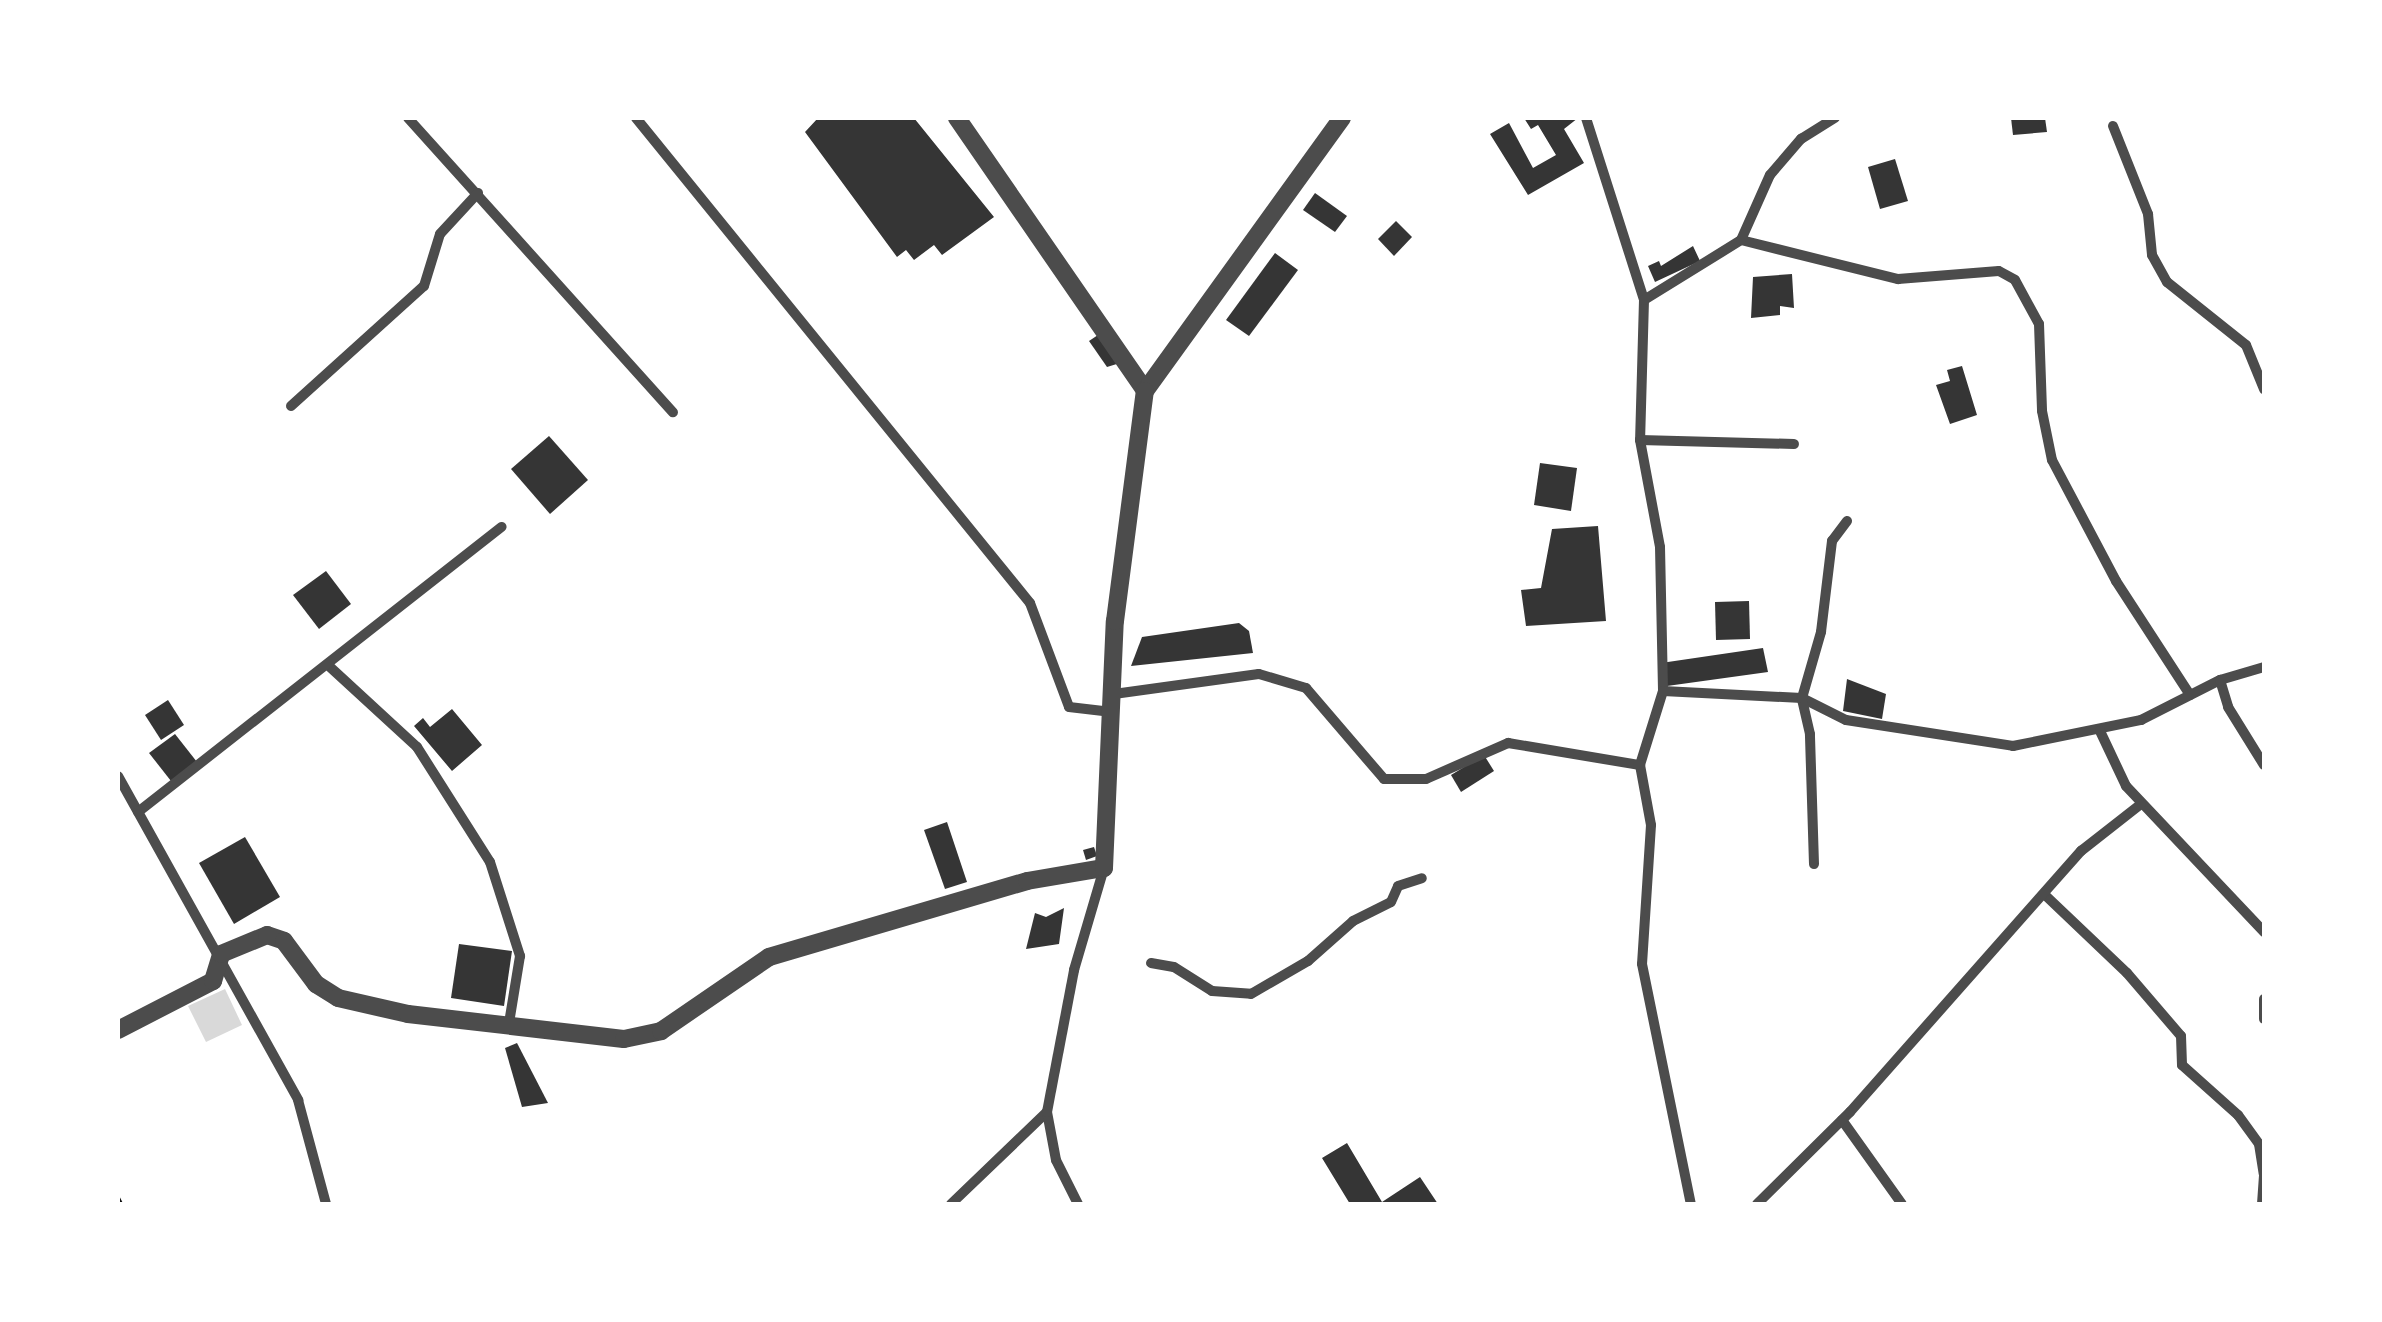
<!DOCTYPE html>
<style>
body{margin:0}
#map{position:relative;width:2382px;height:1322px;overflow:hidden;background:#fff;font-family:"Asap Condensed",sans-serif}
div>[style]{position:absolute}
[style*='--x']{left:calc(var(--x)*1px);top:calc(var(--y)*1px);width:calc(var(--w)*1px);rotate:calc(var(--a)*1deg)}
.water>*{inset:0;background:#d9d9d9}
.building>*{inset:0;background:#353535}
.path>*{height:4px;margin:-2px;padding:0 2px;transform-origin:2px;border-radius:2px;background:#111}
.minor>*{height:10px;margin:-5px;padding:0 5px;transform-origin:5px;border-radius:5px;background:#4c4c4c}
.tertiary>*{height:18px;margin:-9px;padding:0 9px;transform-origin:9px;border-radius:9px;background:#4c4c4c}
span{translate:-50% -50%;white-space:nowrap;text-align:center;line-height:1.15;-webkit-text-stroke:10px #fff;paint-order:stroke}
.frame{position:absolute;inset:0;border:120px solid #fff;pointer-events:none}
</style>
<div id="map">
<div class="water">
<i style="clip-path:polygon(225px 989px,242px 1025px,206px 1042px,188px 1006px)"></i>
</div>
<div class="building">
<i style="clip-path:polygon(818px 118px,914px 118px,994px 217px,942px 255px,934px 245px,914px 260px,906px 250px,897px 257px,805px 132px)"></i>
<i style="clip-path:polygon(1524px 118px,1578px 118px,1564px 129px,1584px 163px,1528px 195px,1490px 134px,1509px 123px,1533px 168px,1556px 155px,1538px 125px,1531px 129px)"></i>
<i style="clip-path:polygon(2011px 118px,2045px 118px,2047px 132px,2013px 135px)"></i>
<i style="clip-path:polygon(1895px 159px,1908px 201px,1880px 209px,1868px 167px)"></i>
<i style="clip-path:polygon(1315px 193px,1347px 216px,1335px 232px,1303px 210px)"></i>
<i style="clip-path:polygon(1396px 221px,1412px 237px,1394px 256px,1378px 239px)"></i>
<i style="clip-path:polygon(1693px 246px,1700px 261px,1655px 282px,1648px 266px,1659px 261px,1661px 266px)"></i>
<i style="clip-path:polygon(1275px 253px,1298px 270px,1249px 336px,1226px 320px)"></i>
<i style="clip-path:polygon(1792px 274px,1794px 308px,1780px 306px,1780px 315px,1751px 318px,1753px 277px)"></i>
<i style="clip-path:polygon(1101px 333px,1120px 363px,1107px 367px,1089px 341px)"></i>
<i style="clip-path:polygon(1962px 366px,1977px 415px,1950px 424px,1936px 385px,1950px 381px,1947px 370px)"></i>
<i style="clip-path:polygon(549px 436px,588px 480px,550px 514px,511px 469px)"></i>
<i style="clip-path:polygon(1540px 463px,1577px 468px,1571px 511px,1534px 505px)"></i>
<i style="clip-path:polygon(1598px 526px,1606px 621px,1526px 626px,1521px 590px,1541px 588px,1552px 529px)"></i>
<i style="clip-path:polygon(326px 571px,351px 604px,319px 629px,293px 595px)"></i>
<i style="clip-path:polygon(1749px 601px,1750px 639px,1716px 640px,1715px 602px)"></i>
<i style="clip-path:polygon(1239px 623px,1249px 631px,1253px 653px,1131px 666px,1142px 637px)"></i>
<i style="clip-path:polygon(1763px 648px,1768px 672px,1667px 686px,1661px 663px)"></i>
<i style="clip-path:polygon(1847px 679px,1886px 694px,1882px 719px,1843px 711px)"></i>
<i style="clip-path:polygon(168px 700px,184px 725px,161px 740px,145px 715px)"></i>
<i style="clip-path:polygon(452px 709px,482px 745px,452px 771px,414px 726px,423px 718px,430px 727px)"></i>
<i style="clip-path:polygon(175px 734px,197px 762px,171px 781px,149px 753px)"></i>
<i style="clip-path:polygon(1484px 755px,1494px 771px,1461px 792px,1451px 775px)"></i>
<i style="clip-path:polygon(947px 822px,967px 882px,945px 889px,924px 830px)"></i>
<i style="clip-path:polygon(245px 837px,280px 897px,234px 924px,199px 863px)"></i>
<i style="clip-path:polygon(1094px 847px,1097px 856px,1086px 860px,1083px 850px)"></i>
<i style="clip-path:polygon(1064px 908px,1059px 944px,1026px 949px,1035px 913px,1046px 917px)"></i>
<i style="clip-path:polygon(459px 944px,512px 951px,504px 1006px,451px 998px)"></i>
<i style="clip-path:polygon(517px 1043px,548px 1103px,522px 1107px,505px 1048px)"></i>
<i style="clip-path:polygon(1347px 1143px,1382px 1202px,1420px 1177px,1438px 1204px,1350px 1204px,1322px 1158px)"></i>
</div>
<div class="path">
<i style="--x:118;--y:1198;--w:7;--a:63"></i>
</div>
<div class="minor">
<i style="--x:408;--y:118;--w:396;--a:48"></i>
<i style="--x:636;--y:118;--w:625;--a:50.91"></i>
<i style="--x:1030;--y:603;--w:111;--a:69.4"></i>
<i style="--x:1069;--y:707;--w:43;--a:6.6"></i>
<i style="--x:1586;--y:118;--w:191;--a:72.3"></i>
<i style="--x:1644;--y:300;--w:140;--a:91.6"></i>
<i style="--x:1640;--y:440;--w:109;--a:79.4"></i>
<i style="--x:1660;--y:547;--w:144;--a:88.8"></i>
<i style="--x:1663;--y:691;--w:77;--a:107.3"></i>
<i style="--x:1640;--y:765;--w:61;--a:79.6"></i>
<i style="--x:1651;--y:825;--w:139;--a:93.7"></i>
<i style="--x:1642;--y:964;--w:245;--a:78.5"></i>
<i style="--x:2113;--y:126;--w:95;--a:68.3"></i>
<i style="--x:2148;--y:214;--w:41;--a:84.4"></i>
<i style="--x:2152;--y:255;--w:31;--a:61"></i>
<i style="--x:2167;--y:282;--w:101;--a:38.6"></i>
<i style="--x:2246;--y:345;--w:48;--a:67.8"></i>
<i style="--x:1741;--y:240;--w:162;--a:14"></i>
<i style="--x:1898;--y:279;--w:101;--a:-4.5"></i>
<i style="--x:1999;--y:271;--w:18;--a:29"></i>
<i style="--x:2015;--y:280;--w:50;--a:61.4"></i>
<i style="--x:2039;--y:324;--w:87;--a:88"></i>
<i style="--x:2042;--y:411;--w:50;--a:78.5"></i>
<i style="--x:2052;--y:460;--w:137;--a:62.1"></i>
<i style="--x:2116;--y:581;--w:136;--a:57"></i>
<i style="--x:1644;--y:300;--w:114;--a:-31.7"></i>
<i style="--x:1741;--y:240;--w:71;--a:-66"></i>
<i style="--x:1770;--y:175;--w:48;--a:-49.3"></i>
<i style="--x:1801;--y:139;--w:40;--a:-32"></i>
<i style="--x:291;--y:406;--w:179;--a:-42.1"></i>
<i style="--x:424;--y:286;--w:54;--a:-72.9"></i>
<i style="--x:440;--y:234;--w:56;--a:-47.2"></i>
<i style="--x:1640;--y:440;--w:154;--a:1.5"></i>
<i style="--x:330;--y:667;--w:118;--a:42.6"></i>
<i style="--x:417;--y:747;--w:136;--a:57.6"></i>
<i style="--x:490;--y:862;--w:99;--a:72.3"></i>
<i style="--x:520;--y:956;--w:68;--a:99.3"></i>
<i style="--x:2220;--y:680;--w:28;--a:73"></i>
<i style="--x:2228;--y:707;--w:68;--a:58.2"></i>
<i style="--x:1663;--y:691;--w:139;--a:2.9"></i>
<i style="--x:1802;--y:698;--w:49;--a:26.6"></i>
<i style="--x:1846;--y:720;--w:169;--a:8.8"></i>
<i style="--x:2013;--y:746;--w:131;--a:-11.5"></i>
<i style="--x:2141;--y:720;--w:89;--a:-26.9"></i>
<i style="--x:2220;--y:680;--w:46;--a:-16.5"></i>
<i style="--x:1114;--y:694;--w:146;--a:-7.9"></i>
<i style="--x:1259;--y:674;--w:49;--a:16.6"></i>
<i style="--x:1306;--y:688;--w:120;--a:49.4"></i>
<i style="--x:1384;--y:779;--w:42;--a:0"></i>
<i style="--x:1426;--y:779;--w:90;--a:-23.7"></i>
<i style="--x:1508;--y:743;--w:134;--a:9.5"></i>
<i style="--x:2100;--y:731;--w:61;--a:64.7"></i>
<i style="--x:2126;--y:786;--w:201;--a:46.6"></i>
<i style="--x:118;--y:776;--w:371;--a:60.9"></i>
<i style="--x:298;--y:1100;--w:108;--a:74.9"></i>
<i style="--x:138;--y:812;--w:462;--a:-38.1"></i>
<i style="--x:1814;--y:864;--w:130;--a:-91.8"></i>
<i style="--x:1810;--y:734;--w:37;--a:-103"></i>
<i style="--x:1802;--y:698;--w:69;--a:-73.9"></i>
<i style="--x:1821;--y:632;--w:92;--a:-83.1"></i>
<i style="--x:1832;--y:541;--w:25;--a:-53"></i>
<i style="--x:2045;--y:895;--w:113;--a:43.6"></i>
<i style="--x:2127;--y:973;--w:83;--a:49.4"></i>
<i style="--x:2181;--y:1036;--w:29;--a:88"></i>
<i style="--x:2182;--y:1065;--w:75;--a:41.8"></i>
<i style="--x:2238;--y:1115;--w:36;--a:54"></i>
<i style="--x:2259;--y:1144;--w:30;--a:81"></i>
<i style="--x:1151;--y:963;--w:23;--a:10"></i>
<i style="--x:1174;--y:967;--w:45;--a:32.3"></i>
<i style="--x:1212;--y:991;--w:39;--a:4"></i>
<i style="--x:1251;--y:994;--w:66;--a:-30.1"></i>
<i style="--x:1308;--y:961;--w:60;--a:-41.6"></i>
<i style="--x:1353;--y:921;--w:42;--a:-26.6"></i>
<i style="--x:1391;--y:902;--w:17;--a:-66"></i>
<i style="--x:1398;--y:886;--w:25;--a:-18"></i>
<i style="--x:2264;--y:999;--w:20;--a:90"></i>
<i style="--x:1842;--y:1120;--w:103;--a:54.5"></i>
<i style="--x:951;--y:1204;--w:133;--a:-43.8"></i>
<i style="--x:1078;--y:1204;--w:49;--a:-116.6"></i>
<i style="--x:1056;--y:1160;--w:49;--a:-100.6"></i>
<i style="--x:1047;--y:1112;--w:145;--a:-79.2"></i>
<i style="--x:1074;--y:970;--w:106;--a:-73.6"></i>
<i style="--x:1757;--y:1204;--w:131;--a:-44.7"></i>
<i style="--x:1850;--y:1112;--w:349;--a:-48.5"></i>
<i style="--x:2081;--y:851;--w:76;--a:-38.1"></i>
<i style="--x:2262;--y:1204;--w:29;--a:-86"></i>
</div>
<div class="tertiary">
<i style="--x:957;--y:118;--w:331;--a:55.4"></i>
<i style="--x:1145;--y:391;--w:337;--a:-54.2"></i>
<i style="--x:118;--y:1030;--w:107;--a:-27.3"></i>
<i style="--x:213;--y:981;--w:28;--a:-73"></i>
<i style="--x:221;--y:954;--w:50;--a:-22.4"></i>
<i style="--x:267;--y:935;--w:18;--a:19"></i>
<i style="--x:284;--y:941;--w:54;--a:53.3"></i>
<i style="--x:316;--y:984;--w:26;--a:32"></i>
<i style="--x:338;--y:998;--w:72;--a:12.9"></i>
<i style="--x:408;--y:1014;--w:217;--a:6.6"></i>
<i style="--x:624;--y:1039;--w:38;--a:-12"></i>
<i style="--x:661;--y:1031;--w:131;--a:-34.4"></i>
<i style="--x:769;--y:957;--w:269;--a:-16.4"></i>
<i style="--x:1027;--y:881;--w:78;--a:-9.6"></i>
<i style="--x:1104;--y:868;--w:247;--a:-87.5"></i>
<i style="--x:1115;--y:621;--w:232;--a:-82.6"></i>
</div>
<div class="frame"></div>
</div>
